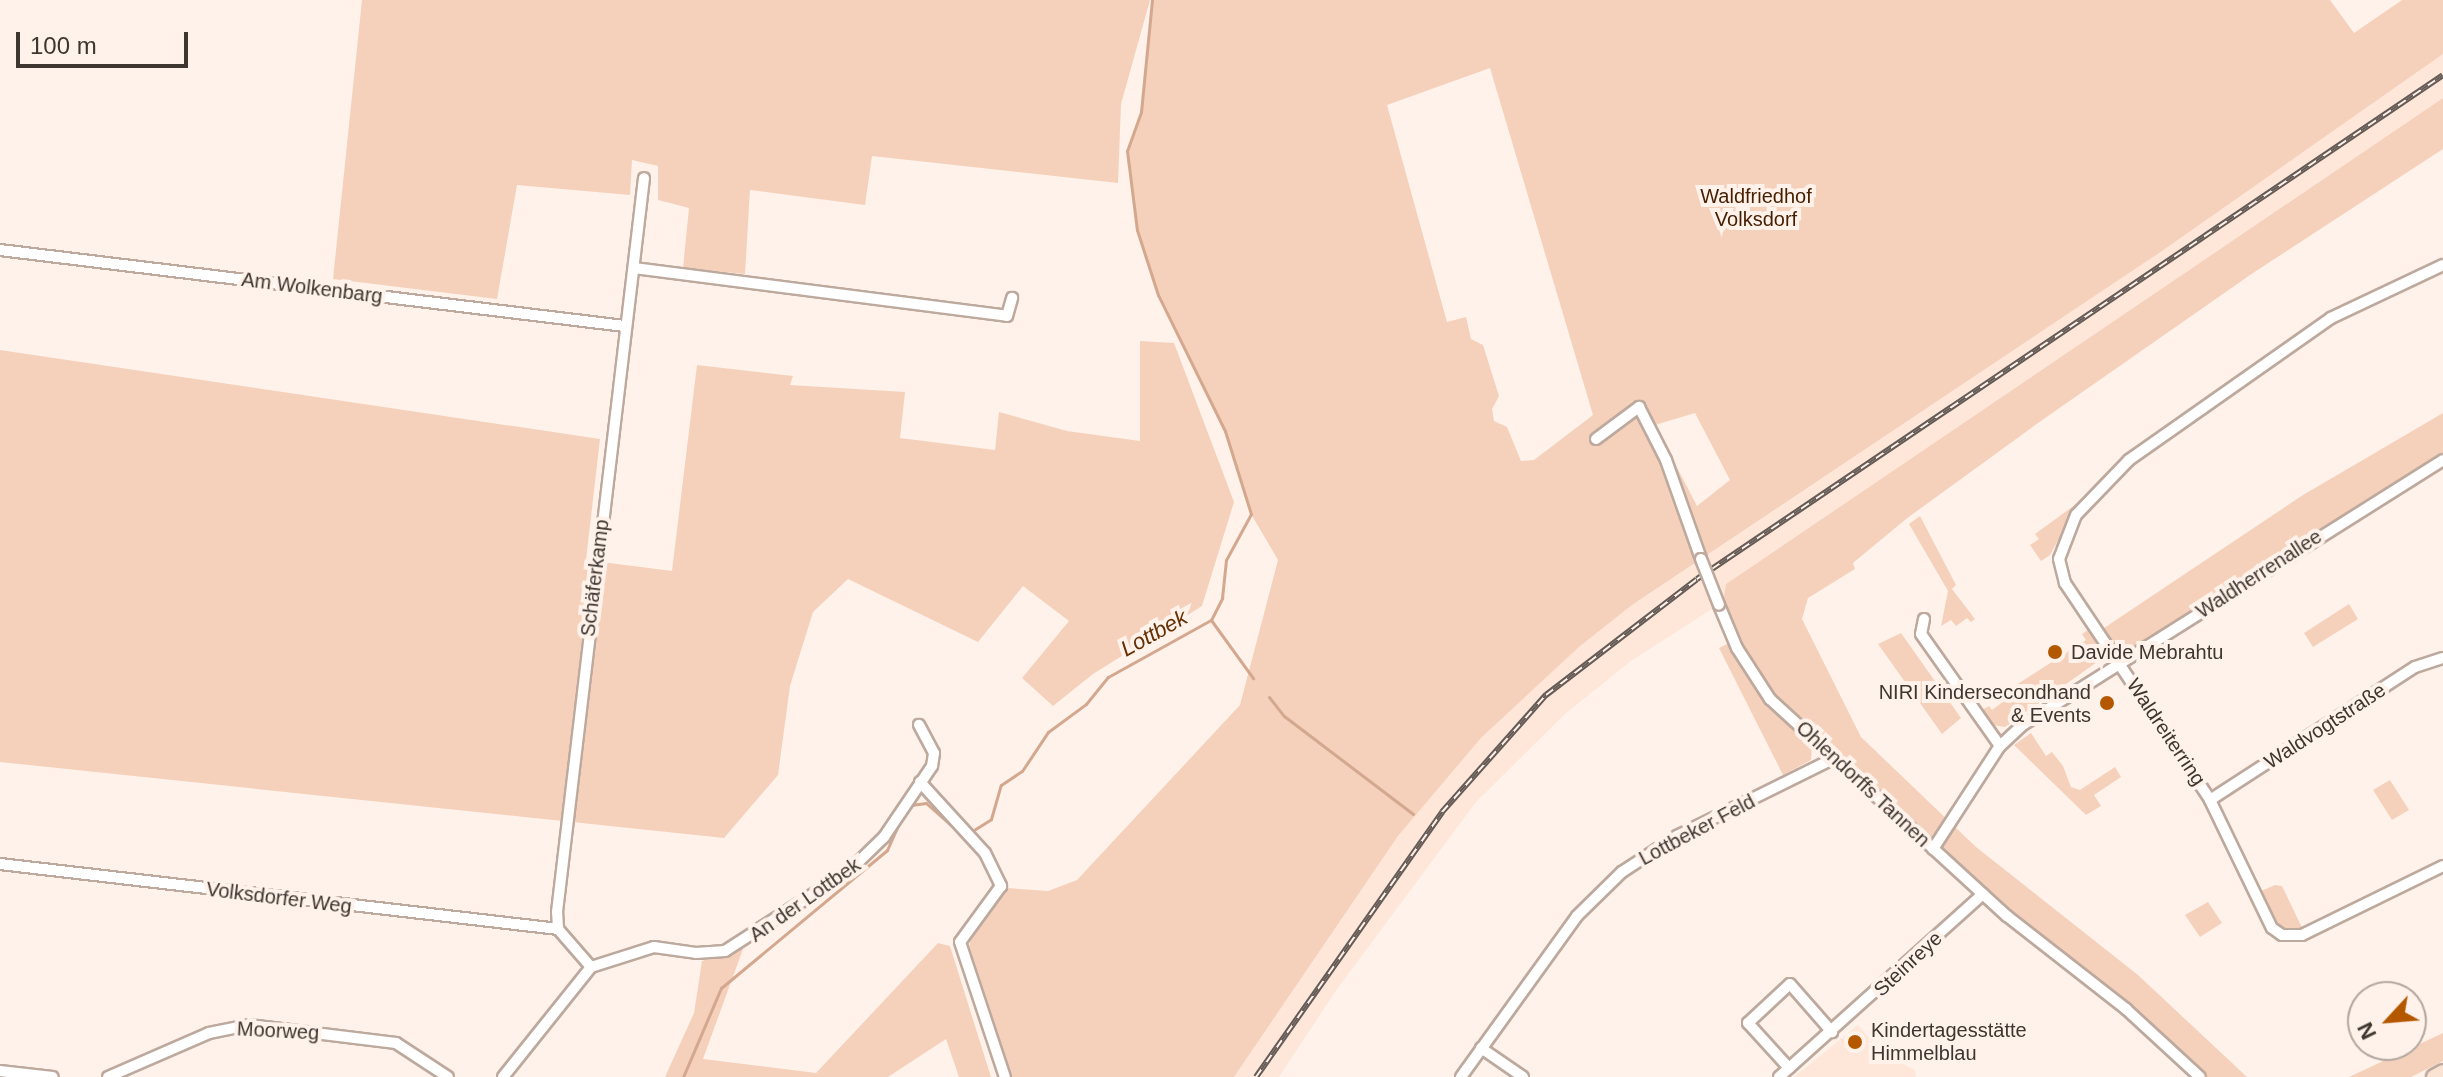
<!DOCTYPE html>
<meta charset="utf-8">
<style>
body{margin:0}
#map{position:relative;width:2443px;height:1077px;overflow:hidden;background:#fff2ea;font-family:Helvetica,sans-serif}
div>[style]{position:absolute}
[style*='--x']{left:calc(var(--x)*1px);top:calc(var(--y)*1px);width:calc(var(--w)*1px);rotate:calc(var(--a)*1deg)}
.built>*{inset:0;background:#fee7d9}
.green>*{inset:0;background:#f5d1bc}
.stream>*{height:3px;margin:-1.5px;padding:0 1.5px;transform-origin:1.5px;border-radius:1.5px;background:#d4a88e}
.roads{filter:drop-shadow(2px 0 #bda99d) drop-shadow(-2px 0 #bda99d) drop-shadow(0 2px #bda99d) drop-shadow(0 -2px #bda99d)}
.street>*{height:10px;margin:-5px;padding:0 5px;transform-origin:5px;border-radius:5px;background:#fff}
.secondary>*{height:14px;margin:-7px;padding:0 7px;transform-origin:7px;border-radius:7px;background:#fbe3d4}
.rail>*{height:6px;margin-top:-3px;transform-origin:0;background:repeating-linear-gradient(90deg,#fff2ea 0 9px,#645b56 0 18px);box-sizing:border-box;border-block:2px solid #645b56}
.bridges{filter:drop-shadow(2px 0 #bda99d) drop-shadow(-2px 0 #bda99d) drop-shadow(0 2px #bda99d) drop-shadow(0 -2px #bda99d)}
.street-bridge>*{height:10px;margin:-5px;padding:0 5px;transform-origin:5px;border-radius:5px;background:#fff}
.dots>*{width:22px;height:22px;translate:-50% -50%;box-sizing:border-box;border:4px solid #fff2ea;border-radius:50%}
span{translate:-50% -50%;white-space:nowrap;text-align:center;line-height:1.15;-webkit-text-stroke:8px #fff2ea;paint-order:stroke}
.park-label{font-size:20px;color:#461e00}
.street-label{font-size:20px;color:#3e3631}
.poi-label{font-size:20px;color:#3e3631}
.left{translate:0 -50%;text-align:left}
.right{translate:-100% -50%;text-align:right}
.water-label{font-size:22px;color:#663004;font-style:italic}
.north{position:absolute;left:2347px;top:981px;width:80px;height:80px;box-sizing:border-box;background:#fff2ea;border:2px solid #b2a7a0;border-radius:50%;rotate:244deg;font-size:22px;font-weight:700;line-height:32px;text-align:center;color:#3e3631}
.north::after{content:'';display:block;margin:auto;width:28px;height:36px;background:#b45800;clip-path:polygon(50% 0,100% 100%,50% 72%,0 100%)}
.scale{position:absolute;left:16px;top:32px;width:172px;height:36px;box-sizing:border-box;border:4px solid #3e3631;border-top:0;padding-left:10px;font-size:24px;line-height:28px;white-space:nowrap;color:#3e3631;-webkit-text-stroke:6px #fff2ea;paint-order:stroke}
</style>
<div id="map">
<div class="built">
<i style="clip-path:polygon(2443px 54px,2443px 98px,1726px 584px,1723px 602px,1631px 661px,1565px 714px,1476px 802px,1335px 992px,1279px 1077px,1234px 1077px,1398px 836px,1481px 738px,1579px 647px,1632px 605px,2162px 251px)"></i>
<i style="clip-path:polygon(1858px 1025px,1890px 1062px,1894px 1059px,1915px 1070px,1916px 1077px,1794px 1077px)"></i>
</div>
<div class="green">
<i style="clip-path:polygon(362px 0,1150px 0,1121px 104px,1118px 183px,872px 156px,865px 205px,750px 190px,745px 274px,683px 268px,689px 208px,658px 200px,658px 166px,632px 160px,630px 195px,517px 185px,497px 299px,333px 279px)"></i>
<i style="clip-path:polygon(evenodd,1152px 0,2330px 0,2354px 33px,2402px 0,2443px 0,2443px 54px,2162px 251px,1632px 605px,1579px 647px,1481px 738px,1398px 836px,1234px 1077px,1009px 1077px,969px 958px,970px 935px,1006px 888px,1048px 891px,1077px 880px,1240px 705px,1278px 560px,1251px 514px,1225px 431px,1158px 295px,1137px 230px,1127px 151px,1141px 112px,1152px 0,1490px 68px,1593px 415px,1534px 460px,1521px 461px,1507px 427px,1494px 421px,1492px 409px,1499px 396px,1483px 345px,1471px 339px,1466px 317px,1447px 322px,1387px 105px,1490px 68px,1152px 0,1695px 413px,1730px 480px,1697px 506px,1655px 425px,1695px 413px)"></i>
<i style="clip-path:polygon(2443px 98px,2443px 149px,2253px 273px,2038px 423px,1906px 519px,1853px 563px,1855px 569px,1808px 598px,1802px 619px,1861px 737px,1976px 847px,2138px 975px,2247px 1077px,2200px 1077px,2007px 916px,1770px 699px,1752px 673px,1723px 602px,1726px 584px)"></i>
<i style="clip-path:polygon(1140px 341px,1174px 343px,1234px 502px,1202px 606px,1093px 674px,1053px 706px,1022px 678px,1069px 621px,1023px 586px,978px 642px,848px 579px,813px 612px,790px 686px,778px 775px,724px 838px,0 762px,0 350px,600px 439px,586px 560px,672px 571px,697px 365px,793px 376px,790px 385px,905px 392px,900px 438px,995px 450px,999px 412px,1067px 431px,1140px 441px)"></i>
<i style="clip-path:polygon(2443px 413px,2443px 454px,2126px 655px,2114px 655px,2098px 632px,2303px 495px)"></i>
<i style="clip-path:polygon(2079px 502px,2050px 555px,2041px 561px,2030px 545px,2039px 539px,2035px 534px)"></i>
<i style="clip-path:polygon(1920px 516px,1956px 585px,1952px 589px,1975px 619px,1971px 622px,1967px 618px,1956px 626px,1951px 620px,1941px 626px,1948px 591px,1909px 524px)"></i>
<i style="clip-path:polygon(2349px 604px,2358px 619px,2313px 647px,2304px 633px)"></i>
<i style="clip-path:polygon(2089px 629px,2103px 650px,2100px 660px,2005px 727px,1992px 725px,1982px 710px,1989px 706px,1992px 710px,2015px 693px,2016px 685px,2086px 640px,2082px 634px)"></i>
<i style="clip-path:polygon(1901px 633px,1961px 718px,1942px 734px,1878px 644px)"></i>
<i style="clip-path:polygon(1729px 643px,1761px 693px,1812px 746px,1811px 760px,1783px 775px,1719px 648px)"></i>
<i style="clip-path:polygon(2031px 733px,2046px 756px,2052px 752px,2063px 766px,2071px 787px,2080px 790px,2115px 767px,2121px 777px,2094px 795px,2101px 806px,2086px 815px,2014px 745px)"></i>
<i style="clip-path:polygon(2390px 780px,2409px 810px,2392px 820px,2373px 790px)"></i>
<i style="clip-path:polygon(2275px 885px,2282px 886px,2305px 934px,2282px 935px,2254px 894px)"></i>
<i style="clip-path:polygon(2208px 902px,2222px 923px,2200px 937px,2185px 915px)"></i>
<i style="clip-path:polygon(938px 943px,950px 946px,991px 1077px,959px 1077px,946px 1039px,888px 1077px,665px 1077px,694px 1013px,702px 961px,743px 949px,703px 1059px,816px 1073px)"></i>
<i style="clip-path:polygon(2443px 1033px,2443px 1061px,2411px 1077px,2349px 1077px)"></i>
</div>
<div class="stream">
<i style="--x:1211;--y:620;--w:72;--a:54.1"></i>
<i style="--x:1269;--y:697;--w:24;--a:52"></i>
<i style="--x:1284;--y:716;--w:162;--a:37.2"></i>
<i style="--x:911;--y:805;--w:15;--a:-8"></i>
<i style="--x:926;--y:803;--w:48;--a:41.6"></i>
<i style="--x:969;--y:833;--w:26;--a:-32"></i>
<i style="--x:991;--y:819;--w:35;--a:-74"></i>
<i style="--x:1001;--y:785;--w:25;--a:-34"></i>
<i style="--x:1022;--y:771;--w:47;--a:-56.3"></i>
<i style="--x:1048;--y:732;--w:47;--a:-36.4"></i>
<i style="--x:1086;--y:704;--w:35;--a:-51"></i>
<i style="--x:1108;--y:677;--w:118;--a:-29"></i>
<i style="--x:1211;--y:620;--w:25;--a:-63"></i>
<i style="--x:1222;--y:598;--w:38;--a:-84"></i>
<i style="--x:1226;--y:560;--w:52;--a:-61.5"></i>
<i style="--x:1251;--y:514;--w:87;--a:-107.4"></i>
<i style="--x:1225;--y:431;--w:152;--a:-116.2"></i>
<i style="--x:1158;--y:295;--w:68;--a:-107.9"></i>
<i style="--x:1137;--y:230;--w:80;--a:-97.2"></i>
<i style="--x:1127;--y:151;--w:41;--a:-70.3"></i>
<i style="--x:1141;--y:112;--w:113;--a:-84.4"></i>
<i style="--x:683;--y:1077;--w:97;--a:-66.9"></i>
<i style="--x:721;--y:988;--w:216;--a:-39.7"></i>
<i style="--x:887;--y:850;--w:32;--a:-66"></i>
</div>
<div class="roads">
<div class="street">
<i style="--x:0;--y:250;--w:629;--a:6.94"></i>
<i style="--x:2443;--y:265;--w:124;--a:154.7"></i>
<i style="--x:2331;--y:318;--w:247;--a:144.9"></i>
<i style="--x:2129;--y:460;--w:76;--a:133.9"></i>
<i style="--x:2076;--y:515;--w:47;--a:111.1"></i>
<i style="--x:2059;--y:559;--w:25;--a:76"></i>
<i style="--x:2065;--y:583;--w:261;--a:56.2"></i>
<i style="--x:2210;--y:800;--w:142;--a:64.2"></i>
<i style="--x:2272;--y:928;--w:12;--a:35"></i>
<i style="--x:2282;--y:935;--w:20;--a:0"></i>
<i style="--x:2302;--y:935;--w:157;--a:-26.1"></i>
<i style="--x:634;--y:268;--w:376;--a:7.3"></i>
<i style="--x:1007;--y:316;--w:19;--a:-74"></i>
<i style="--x:1596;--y:439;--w:54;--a:-36.7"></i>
<i style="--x:1639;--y:407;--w:59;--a:63"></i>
<i style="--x:1666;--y:460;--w:105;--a:70.5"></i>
<i style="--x:1719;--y:605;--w:47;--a:67.3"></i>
<i style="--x:1737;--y:648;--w:61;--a:57.1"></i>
<i style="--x:1770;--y:699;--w:321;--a:42.5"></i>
<i style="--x:2007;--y:916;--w:151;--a:38"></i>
<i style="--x:2126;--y:1009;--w:100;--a:42.6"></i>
<i style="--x:1924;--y:619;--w:15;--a:101"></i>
<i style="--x:1921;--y:634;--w:137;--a:54.8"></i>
<i style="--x:920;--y:782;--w:96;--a:47.5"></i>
<i style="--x:985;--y:853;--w:37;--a:64"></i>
<i style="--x:1001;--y:886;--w:69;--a:126.2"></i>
<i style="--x:960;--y:942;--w:142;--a:71.6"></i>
<i style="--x:2210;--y:800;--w:244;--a:-33"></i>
<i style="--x:2415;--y:667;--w:29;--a:-18"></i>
<i style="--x:1933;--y:849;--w:123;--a:-57"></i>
<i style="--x:2000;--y:746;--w:33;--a:-43"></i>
<i style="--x:2024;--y:724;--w:495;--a:-32.2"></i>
<i style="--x:0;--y:864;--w:562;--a:6.64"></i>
<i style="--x:591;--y:967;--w:50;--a:-131"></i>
<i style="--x:558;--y:929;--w:17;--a:-93"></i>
<i style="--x:557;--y:912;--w:739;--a:-83.24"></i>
<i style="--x:1481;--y:1048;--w:51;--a:34.6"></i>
<i style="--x:1789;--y:1068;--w:61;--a:-132.3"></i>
<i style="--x:1748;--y:1023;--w:57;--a:-42.9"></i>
<i style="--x:1790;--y:984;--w:64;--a:48.8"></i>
<i style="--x:0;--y:1071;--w:53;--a:6.5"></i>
<i style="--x:108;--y:1077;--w:110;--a:-23.5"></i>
<i style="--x:209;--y:1033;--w:41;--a:-11.3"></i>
<i style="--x:249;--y:1025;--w:148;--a:7"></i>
<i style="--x:396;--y:1043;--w:62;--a:33.2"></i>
<i style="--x:503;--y:1077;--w:141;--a:-51.3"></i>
<i style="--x:591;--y:967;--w:66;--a:-17.6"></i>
<i style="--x:654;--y:947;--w:42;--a:8.1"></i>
<i style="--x:696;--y:953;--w:29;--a:-4"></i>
<i style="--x:725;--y:951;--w:148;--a:-32.8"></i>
<i style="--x:849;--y:871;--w:49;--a:-44.2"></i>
<i style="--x:884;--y:837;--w:86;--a:-55.9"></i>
<i style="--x:932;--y:766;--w:13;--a:-81"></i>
<i style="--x:934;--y:753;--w:32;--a:-118"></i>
<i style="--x:1461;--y:1077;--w:198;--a:-54.2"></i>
<i style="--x:1577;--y:916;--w:63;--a:-44.4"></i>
<i style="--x:1622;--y:872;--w:66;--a:-33.2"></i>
<i style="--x:1677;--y:836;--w:176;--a:-26.3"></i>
<i style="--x:1779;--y:1077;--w:274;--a:-41.9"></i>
</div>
<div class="secondary">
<i style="--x:2434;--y:1077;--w:10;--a:-29"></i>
</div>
</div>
<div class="rail">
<i style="--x:1256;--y:1077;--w:324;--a:-54.9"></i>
<i style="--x:1442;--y:812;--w:157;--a:-48.4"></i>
<i style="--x:1546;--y:695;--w:190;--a:-37.5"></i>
<i style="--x:1697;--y:579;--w:900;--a:-34.04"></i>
</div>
<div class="bridges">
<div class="street-bridge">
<i style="--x:1701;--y:559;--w:49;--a:68.6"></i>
</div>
</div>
<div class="dots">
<i style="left:2055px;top:652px;background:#b45800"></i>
<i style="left:2107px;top:703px;background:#b45800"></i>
<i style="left:1855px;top:1042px;background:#b45800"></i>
</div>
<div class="park-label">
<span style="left:1756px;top:208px">Waldfriedhof<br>Volksdorf</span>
</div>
<div class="street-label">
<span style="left:312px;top:288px;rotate:7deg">Am Wolkenbarg</span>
<span style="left:2259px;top:574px;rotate:-33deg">Waldherrenallee</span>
<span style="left:595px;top:578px;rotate:-83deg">Schäferkamp</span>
<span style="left:2325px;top:726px;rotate:-33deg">Waldvogtstraße</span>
<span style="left:2166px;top:732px;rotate:56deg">Waldreiterring</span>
<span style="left:1863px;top:784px;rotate:43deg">Ohlendorffs Tannen</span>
<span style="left:1697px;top:830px;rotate:-28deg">Lottbeker Feld</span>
<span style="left:279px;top:898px;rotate:7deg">Volksdorfer Weg</span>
<span style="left:805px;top:900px;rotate:-35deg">An der Lottbek</span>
<span style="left:1908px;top:964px;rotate:-43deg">Steinreye</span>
<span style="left:278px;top:1031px;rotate:3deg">Moorweg</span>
</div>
<div class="poi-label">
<span class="left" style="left:2071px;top:652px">Davide Mebrahtu</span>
<span class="right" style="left:2091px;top:704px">NIRI Kindersecondhand<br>&amp; Events</span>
<span class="left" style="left:1871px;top:1042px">Kindertagesstätte<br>Himmelblau</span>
</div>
<div class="water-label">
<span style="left:1154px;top:633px;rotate:-29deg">Lottbek</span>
</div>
<div class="north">N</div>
<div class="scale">100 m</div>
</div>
